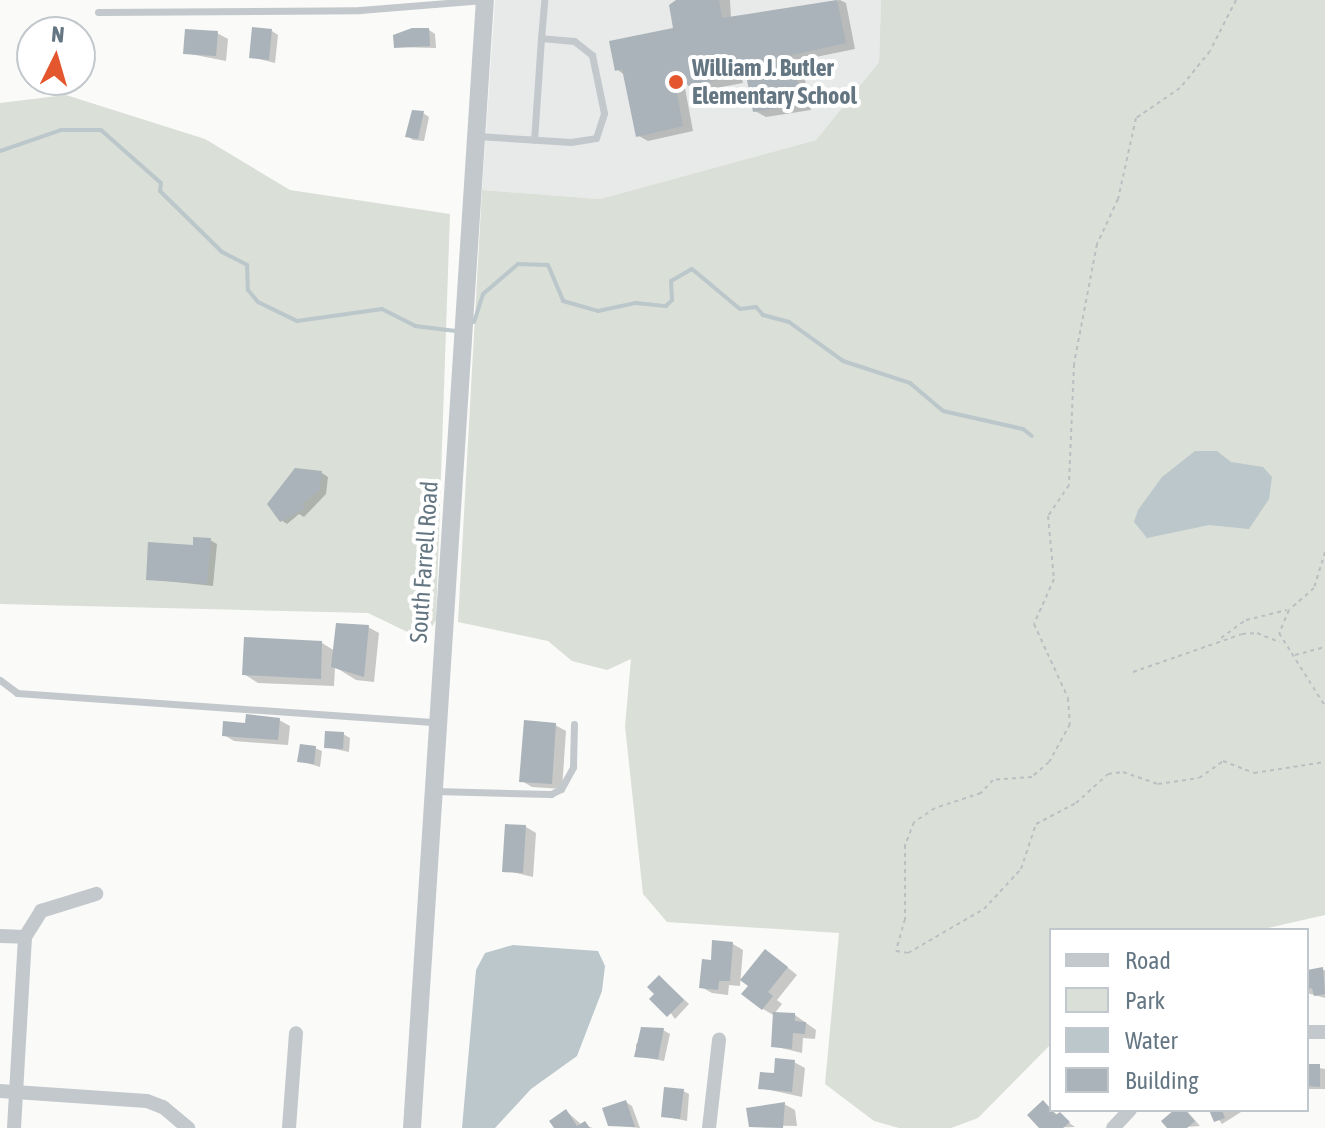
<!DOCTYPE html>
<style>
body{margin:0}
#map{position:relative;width:1325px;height:1128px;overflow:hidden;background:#fafaf8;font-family:"Asap Condensed",sans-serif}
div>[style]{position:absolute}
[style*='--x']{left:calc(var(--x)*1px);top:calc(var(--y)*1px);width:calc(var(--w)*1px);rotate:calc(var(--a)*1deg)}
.built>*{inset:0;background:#e8e9e9}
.green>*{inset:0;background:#dadfd7}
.water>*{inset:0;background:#bbc7cb}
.shadow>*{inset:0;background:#0003}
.stream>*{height:4px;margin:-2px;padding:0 2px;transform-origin:2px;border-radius:2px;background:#bbc7cb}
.building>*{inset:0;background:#aab3b9}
.path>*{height:2px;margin-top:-1px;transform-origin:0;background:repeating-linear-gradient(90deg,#bbbfc2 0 4px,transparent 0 8px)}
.service>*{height:7px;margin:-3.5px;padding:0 3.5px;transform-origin:3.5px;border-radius:3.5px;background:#c3c8cc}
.minor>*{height:14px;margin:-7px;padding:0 7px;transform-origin:7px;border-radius:7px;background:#c3c8cc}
.tertiary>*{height:18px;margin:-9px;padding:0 9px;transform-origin:9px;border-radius:9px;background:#c3c8cc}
.dots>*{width:22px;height:22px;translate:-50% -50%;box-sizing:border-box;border:4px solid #fff;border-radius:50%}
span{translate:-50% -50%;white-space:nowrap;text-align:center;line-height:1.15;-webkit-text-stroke:8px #fff;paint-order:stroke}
.poi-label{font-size:24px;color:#657683;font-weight:700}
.left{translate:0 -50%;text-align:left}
.street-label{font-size:24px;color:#657683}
.legend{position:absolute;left:1049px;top:928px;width:260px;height:184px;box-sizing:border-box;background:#fff;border:2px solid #c1c8cd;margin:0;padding:10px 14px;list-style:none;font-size:24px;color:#657683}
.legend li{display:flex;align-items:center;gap:16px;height:40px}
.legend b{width:40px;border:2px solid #c1c8cd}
.north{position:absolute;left:16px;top:16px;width:80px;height:80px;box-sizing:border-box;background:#fff;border:2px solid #c1c8cd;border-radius:50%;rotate:5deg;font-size:22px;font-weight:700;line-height:32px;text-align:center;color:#657683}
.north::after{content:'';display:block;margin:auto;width:28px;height:36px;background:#e4572e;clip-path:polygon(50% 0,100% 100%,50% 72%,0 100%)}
</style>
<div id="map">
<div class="built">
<i style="clip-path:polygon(495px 0,881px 0,879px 62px,816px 140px,600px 199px,482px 190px)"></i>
</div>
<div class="green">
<i style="clip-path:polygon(881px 0,1325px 0,1325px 915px,1259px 930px,1051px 930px,1051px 1044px,978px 1118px,951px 1128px,899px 1128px,874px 1121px,825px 1084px,839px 933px,667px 922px,643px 894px,625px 726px,631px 659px,607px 670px,572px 661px,548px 641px,458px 622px,482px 190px,600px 199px,816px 140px,879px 62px)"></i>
<i style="clip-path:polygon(66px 95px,205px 139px,290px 190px,450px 214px,436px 620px,424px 640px,368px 613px,0 604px,0 103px)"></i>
</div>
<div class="water">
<i style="clip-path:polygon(1195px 451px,1217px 451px,1231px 462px,1263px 467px,1272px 477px,1269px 499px,1249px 529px,1209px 525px,1147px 538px,1134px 522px,1138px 510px,1162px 477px)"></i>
<i style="clip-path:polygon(513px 945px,598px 951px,605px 966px,602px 991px,577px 1056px,531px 1089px,495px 1128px,462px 1128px,476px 970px,485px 953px)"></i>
</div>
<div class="shadow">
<i style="clip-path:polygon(678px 0,730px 0,731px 18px,840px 0,846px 3px,855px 49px,801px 60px,811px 110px,766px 117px,755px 111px,747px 71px,741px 72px,743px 83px,700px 91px,684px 83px,693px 131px,648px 141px,637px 135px,625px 75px,616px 69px,676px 29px)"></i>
<i style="clip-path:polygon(429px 30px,435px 34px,436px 48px,396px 47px)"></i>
<i style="clip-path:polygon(272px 31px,278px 35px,275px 63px,251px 57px)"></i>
<i style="clip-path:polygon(217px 33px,228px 39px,226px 61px,185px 53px)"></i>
<i style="clip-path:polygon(423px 113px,429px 117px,424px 141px,413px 140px,407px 136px)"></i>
<i style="clip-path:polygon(322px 473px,328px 477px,326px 494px,304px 517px,299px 514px,287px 524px,281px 520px)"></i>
<i style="clip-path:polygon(210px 540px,217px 544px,213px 586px,148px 579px)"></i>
<i style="clip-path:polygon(368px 627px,379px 633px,374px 682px,356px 680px,335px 667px,334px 686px,258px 683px,244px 674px,322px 643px,335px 651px)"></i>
<i style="clip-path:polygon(279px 720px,290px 726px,288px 745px,234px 741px,224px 735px)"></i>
<i style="clip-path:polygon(555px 725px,566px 731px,562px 789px,532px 787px,522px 781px)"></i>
<i style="clip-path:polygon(343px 734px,350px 738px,349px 752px,326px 747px)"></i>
<i style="clip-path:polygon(315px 748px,322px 751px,320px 767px,300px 761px)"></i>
<i style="clip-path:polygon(526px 827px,536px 833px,533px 877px,504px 870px)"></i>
<i style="clip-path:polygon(733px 944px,743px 950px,740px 986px,729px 985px,728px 995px,712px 993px,701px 987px,713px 962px)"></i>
<i style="clip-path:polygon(776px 958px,797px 975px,777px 1000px,782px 1004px,774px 1014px,795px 1015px,816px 1030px,815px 1039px,803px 1038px,802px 1053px,773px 1046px,775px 1016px,763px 1009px)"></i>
<i style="clip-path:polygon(1325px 970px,1325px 998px,1307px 993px,1307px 972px)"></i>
<i style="clip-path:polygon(660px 977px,689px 1004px,675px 1019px,657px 994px)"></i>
<i style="clip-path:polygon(663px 1030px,670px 1034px,664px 1061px,636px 1056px,636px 1044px)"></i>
<i style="clip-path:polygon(794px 1062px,805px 1068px,802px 1097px,761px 1088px)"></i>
<i style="clip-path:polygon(1307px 1066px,1325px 1069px,1325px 1089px,1307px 1089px)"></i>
<i style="clip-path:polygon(683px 1091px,689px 1094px,687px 1121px,663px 1116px)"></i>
<i style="clip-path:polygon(626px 1102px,632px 1106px,640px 1128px,610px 1125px)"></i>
<i style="clip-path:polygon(1043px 1103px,1051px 1110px,1075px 1127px,1042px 1128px)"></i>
<i style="clip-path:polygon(784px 1104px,795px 1110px,797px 1126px,751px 1125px)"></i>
<i style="clip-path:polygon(1177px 1110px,1187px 1111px,1200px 1126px,1170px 1128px)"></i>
<i style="clip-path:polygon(1212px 1110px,1240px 1110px,1241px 1112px,1222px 1124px)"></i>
<i style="clip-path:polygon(566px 1111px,582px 1125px,593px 1128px,556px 1128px)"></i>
</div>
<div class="stream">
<i style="--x:0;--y:151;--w:65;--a:-19"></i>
<i style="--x:61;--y:130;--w:40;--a:0"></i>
<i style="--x:101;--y:130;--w:80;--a:41.5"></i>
<i style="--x:161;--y:183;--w:8;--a:97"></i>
<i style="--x:160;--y:191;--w:87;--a:44.5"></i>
<i style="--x:222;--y:252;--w:28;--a:27"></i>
<i style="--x:247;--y:265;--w:25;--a:88"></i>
<i style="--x:248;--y:290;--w:16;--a:50"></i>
<i style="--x:258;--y:302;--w:43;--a:26"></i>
<i style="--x:297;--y:321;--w:86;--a:-8"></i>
<i style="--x:382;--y:309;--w:37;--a:27"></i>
<i style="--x:415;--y:326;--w:41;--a:7"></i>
<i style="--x:474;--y:322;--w:29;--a:-72"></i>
<i style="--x:483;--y:294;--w:46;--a:-40.6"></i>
<i style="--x:518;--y:264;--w:30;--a:2"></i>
<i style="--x:548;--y:265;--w:39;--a:67"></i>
<i style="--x:563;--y:301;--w:36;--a:16"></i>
<i style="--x:598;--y:311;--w:39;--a:-12"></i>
<i style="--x:636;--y:303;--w:30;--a:6"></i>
<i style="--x:666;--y:306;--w:8;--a:-45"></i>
<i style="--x:672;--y:300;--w:19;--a:-93"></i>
<i style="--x:671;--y:281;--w:24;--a:-30"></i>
<i style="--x:692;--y:269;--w:62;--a:39.8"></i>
<i style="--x:740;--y:309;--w:16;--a:-7"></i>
<i style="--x:756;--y:307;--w:11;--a:49"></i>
<i style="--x:763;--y:315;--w:27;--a:15"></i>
<i style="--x:789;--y:322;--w:67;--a:35.8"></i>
<i style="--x:843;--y:361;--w:71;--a:18.2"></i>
<i style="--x:910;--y:383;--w:43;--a:40.3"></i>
<i style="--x:943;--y:411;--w:82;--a:12.7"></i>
<i style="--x:1023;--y:429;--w:11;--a:38"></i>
</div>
<div class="building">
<i style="clip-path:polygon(676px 0,719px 0,722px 18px,837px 0,846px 43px,792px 55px,802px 104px,753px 112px,744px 64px,732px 66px,733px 77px,688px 86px,686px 76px,674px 78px,683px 126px,636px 137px,622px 69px,615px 71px,609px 41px,673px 28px,669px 5px)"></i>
<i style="clip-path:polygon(252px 27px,272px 29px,269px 60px,249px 58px)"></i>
<i style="clip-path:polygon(412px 28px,429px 28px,430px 46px,394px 48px,393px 35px)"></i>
<i style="clip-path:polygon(185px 29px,218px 31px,216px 56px,183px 54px)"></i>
<i style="clip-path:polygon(412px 110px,424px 111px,418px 139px,405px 137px)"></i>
<i style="clip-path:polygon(295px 468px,322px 471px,320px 490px,302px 504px,306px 508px,280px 522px,267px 504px)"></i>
<i style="clip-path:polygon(193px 537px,211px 538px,207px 584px,146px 580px,148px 542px,193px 545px)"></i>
<i style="clip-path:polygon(336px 623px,369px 625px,364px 677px,331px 667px)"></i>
<i style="clip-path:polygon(244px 637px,322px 641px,321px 679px,242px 675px)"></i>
<i style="clip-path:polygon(246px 714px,280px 718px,278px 740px,222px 736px,223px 721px,245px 723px)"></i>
<i style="clip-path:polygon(524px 720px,556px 723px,552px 784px,519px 782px)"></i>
<i style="clip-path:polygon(325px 731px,344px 732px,343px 749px,324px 748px)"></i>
<i style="clip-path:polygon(300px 744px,316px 746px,314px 764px,297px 762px)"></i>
<i style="clip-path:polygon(505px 824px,526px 825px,523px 873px,502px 872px)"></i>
<i style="clip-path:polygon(712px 940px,733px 942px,730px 981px,719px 981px,718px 990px,699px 988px,702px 959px,711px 960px)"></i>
<i style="clip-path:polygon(765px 949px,788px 967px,768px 992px,773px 996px,762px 1010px,741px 994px,748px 986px,740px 980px)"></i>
<i style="clip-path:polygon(1323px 967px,1325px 994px,1314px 996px,1312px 988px,1307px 989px,1307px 970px)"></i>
<i style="clip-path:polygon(659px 975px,684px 1000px,667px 1017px,649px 999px,654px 994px,647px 987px)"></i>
<i style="clip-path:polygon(773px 1012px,795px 1013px,795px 1021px,806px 1022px,805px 1034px,793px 1033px,792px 1049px,771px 1047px)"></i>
<i style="clip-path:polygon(641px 1027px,664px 1028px,658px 1059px,634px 1057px)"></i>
<i style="clip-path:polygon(775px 1058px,795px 1060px,792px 1092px,758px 1089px,760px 1072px,774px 1073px)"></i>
<i style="clip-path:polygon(1307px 1064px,1320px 1064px,1320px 1087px,1307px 1086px)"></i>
<i style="clip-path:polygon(664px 1087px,684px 1089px,680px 1119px,661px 1117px)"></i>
<i style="clip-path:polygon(626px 1100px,635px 1127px,608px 1126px,602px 1108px)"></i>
<i style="clip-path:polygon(1043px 1100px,1056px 1115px,1060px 1112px,1070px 1122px,1063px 1128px,1039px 1128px,1027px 1115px)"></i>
<i style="clip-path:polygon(785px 1102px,783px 1128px,749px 1127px,746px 1108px)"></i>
<i style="clip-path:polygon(566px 1109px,577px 1126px,585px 1121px,590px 1128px,554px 1128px,549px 1121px)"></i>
<i style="clip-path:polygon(1174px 1110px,1185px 1110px,1195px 1121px,1187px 1128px,1167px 1128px,1161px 1121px)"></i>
<i style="clip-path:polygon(1209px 1110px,1222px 1110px,1225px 1118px,1214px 1122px)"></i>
</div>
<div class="path">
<i style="--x:1236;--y:0;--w:57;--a:117"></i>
<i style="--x:1210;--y:51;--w:48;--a:129"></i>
<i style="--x:1180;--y:88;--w:53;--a:145.7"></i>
<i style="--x:1136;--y:118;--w:83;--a:102.5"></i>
<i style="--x:1118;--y:199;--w:50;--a:115"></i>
<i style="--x:1097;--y:244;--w:122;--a:100.9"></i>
<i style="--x:1074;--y:364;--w:121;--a:92.4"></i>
<i style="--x:1069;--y:485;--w:37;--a:124"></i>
<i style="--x:1048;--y:516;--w:63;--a:84.6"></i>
<i style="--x:1054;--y:579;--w:49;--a:114"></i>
<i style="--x:1034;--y:624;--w:81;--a:65.3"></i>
<i style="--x:1068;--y:698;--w:26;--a:86"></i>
<i style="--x:1070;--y:724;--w:43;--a:118.9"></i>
<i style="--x:1049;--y:762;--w:23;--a:139"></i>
<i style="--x:1032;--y:777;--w:39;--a:176"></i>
<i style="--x:993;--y:780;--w:18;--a:133"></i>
<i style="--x:981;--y:793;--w:48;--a:161.9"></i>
<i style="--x:935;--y:808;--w:25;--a:146"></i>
<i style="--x:914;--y:822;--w:25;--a:111"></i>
<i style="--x:905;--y:845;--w:74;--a:90"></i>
<i style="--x:905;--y:919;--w:33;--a:106"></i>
<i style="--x:896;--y:951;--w:12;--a:9"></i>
<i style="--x:908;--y:953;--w:88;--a:-30.1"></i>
<i style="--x:984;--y:909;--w:54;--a:-47.2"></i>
<i style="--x:1021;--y:869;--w:47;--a:-71.6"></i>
<i style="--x:1036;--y:824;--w:45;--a:-27.7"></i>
<i style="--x:1076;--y:803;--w:43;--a:-42.2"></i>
<i style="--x:1108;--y:774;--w:15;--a:-8"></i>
<i style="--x:1123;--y:772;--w:37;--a:19"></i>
<i style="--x:1158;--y:784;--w:41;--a:-8.3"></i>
<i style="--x:1199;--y:778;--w:29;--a:-35"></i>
<i style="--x:1223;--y:761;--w:33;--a:21"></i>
<i style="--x:1254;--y:773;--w:72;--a:-8.8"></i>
<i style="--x:1325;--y:552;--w:38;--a:107"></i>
<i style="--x:1314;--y:588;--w:33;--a:139"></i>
<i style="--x:1289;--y:610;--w:25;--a:113"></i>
<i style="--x:1279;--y:633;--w:86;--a:57.8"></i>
<i style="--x:1221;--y:638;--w:31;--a:-36"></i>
<i style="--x:1246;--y:620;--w:42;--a:-13.7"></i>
<i style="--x:1295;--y:655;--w:31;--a:-15"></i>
<i style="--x:1133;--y:672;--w:115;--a:-19.2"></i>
<i style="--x:1242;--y:634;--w:15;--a:-4"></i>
<i style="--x:1257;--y:633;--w:24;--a:22"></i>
</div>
<div class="service">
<i style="--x:98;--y:12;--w:262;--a:-0.4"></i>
<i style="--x:360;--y:10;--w:124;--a:-4.6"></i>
<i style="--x:541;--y:38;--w:38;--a:-85"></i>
<i style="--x:477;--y:136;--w:94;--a:3.7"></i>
<i style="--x:571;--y:142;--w:25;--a:-9"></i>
<i style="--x:596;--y:138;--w:26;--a:-72"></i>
<i style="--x:604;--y:113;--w:59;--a:-101.7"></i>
<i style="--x:592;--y:55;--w:23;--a:-142"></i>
<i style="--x:574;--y:41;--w:33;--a:-175"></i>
<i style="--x:541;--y:38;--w:102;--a:93.9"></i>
<i style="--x:0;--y:680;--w:21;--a:37"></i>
<i style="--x:17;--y:693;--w:420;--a:4"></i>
<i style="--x:435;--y:791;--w:116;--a:1.5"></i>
<i style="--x:551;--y:794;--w:11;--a:-27"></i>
<i style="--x:561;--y:789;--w:25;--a:-61"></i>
<i style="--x:573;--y:767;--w:43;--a:-88.7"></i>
</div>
<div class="minor">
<i style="--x:0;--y:936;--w:25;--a:2"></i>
<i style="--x:1307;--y:1032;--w:18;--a:0"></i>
<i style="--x:0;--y:1091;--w:147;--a:3.9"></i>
<i style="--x:147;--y:1101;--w:17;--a:21"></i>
<i style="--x:163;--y:1107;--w:33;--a:40"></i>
<i style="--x:14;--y:1128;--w:191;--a:-86.7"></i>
<i style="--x:25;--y:937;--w:31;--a:-58"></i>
<i style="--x:41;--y:911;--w:58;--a:-17.2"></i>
<i style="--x:289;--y:1128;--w:95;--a:-85.8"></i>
<i style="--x:709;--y:1128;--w:89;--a:-83.5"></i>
<i style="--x:1113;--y:1128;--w:25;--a:-47"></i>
</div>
<div class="tertiary">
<i style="--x:412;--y:1128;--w:1130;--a:-86.3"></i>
</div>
<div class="dots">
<i style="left:676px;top:82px;background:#e4572e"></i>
</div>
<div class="poi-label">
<span class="left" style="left:692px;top:82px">William J. Butler<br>Elementary School</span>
</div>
<div class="street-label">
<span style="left:424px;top:562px;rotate:-86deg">South Farrell Road</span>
</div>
<ul class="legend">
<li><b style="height:10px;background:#c3c8cc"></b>Road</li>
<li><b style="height:22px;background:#dadfd7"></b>Park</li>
<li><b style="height:22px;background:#bbc7cb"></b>Water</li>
<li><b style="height:22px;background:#aab3b9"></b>Building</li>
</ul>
<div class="north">N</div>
</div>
